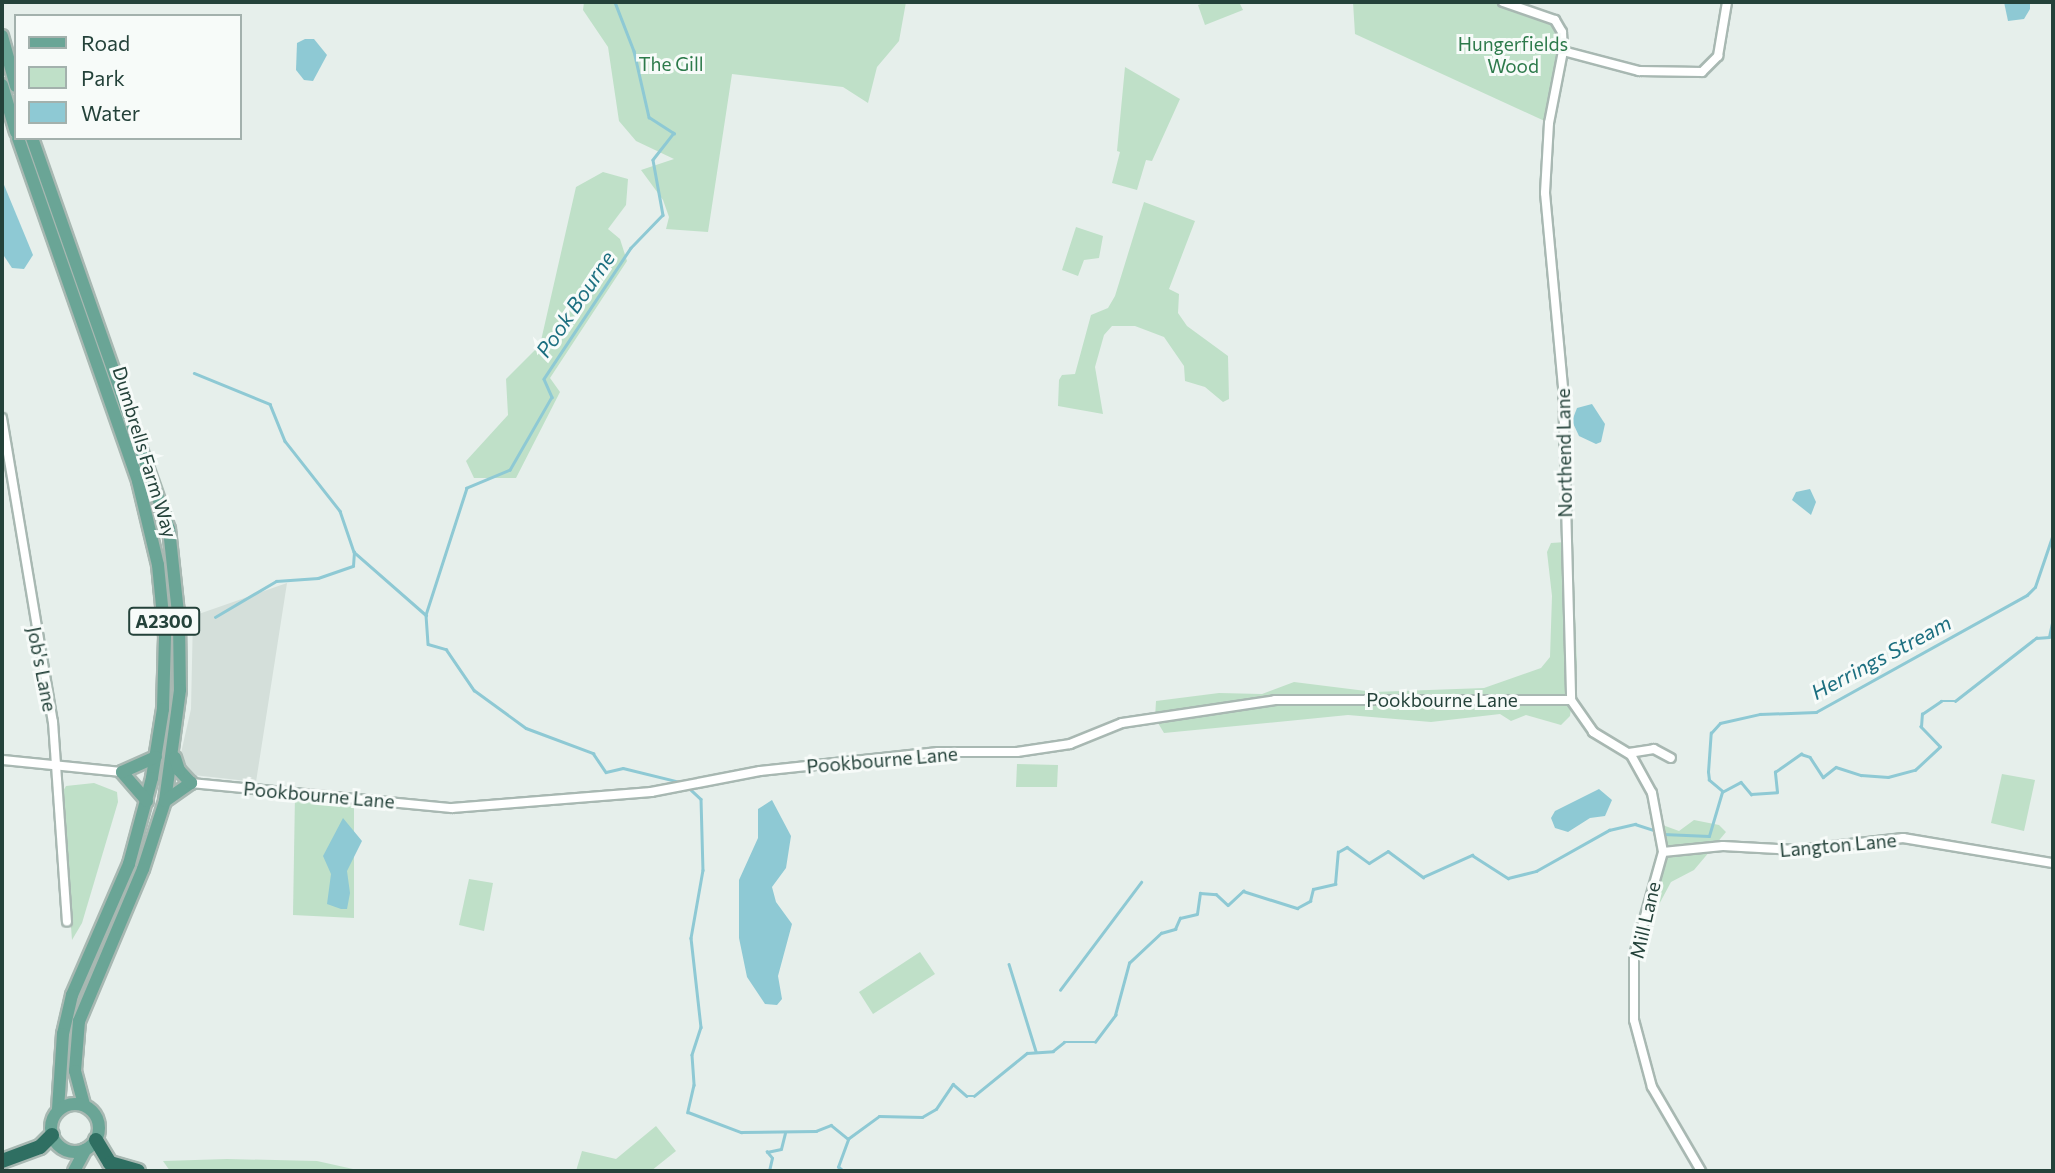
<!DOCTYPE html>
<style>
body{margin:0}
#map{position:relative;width:2055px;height:1173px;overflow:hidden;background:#e6efeb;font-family:Commissioner,sans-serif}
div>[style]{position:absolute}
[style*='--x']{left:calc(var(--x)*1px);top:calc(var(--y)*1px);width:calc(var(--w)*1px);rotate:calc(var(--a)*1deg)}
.built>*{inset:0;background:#d4dfda}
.green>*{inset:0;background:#bfe0c8}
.water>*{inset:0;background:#8ec9d4}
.stream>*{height:2.5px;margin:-1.25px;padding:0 1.25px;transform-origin:1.25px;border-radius:1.25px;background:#8ec9d4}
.roads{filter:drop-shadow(2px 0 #a8b8b2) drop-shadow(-2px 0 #a8b8b2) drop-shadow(0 2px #a8b8b2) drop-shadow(0 -2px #a8b8b2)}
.street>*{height:8px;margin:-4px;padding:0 4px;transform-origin:4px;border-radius:4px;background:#fff}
.primary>*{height:12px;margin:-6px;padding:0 6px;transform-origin:6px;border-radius:6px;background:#6aa596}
.primary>.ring{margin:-6px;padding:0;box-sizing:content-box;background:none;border:12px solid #6aa596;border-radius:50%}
.highway>*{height:14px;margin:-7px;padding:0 7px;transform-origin:7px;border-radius:7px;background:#2f6f62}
span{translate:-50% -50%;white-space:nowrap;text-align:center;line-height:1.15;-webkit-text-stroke:6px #f7fbf9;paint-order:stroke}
.shield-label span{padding:2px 5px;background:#f7fbf9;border:2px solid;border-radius:5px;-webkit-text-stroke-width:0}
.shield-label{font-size:18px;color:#24423a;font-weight:700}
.park-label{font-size:19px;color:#2d7a4b}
.street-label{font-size:19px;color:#24423a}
.water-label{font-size:21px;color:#1c6f80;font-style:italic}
.frame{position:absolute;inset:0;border:4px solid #24423a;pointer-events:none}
.legend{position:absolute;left:14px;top:14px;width:228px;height:126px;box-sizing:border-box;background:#f7fbf9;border:2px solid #a3b1ad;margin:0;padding:9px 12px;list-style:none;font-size:21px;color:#24423a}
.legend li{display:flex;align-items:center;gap:14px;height:35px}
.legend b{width:35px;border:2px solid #a3b1ad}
</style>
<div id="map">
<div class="built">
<i style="clip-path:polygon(287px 583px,256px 782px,193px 775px,185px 769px,181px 753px,191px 709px,193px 616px)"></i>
</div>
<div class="green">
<i style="clip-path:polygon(584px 2px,906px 2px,899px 41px,877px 67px,868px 103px,843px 87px,732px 74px,708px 232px,666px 229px,669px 217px,663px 200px,641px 170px,674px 159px,636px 141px,619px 121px,608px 47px,583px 10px)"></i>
<i style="clip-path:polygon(1207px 2px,1239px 2px,1243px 10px,1205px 25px,1198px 5px)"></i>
<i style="clip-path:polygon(1353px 2px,1503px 2px,1555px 20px,1562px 32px,1549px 123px,1355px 34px)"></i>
<i style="clip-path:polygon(1125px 67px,1180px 99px,1152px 161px,1146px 160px,1137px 190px,1112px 183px,1120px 152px,1117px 151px)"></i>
<i style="clip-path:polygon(603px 172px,628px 179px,626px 205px,608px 229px,620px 239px,627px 261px,550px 378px,560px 392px,516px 478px,474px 478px,466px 461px,508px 415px,506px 379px,540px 345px,576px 187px)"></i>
<i style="clip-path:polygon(1144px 202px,1195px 221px,1169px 289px,1179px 294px,1178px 313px,1187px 326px,1228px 356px,1229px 399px,1223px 402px,1205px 387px,1185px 381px,1184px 366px,1164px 337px,1135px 326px,1112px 326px,1104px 335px,1095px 367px,1103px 414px,1058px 406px,1059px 380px,1062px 375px,1075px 374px,1091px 315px,1108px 308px,1115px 296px)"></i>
<i style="clip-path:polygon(1076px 227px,1103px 236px,1099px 258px,1084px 260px,1078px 276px,1062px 270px)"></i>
<i style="clip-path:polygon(1566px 542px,1573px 562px,1577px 667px,1570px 716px,1561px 725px,1526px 715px,1511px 721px,1500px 714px,1431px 722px,1348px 715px,1164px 733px,1155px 718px,1156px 701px,1219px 693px,1262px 694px,1294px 682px,1374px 692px,1484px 688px,1541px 668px,1550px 657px,1552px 596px,1547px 552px,1551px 543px)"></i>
<i style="clip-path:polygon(1017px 764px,1058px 765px,1057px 787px,1016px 787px)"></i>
<i style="clip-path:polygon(2002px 774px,2035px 780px,2024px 831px,1991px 823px)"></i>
<i style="clip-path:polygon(94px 783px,117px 792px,118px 802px,82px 923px,72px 940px,61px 795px,66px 786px)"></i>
<i style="clip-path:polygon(295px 795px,354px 797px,354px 918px,293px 915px)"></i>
<i style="clip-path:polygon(1694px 820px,1719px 825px,1726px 832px,1694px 870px,1671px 882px,1656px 910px,1644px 908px,1662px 855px,1657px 823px,1679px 831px)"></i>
<i style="clip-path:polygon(469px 879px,493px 883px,484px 931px,459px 925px)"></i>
<i style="clip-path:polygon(920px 952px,935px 974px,873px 1014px,859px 992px)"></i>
<i style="clip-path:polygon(656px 1126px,676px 1151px,651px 1171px,576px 1171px,582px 1151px,616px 1159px)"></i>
<i style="clip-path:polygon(227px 1159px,317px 1161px,362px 1171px,170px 1171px,163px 1161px)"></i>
</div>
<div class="water">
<i style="clip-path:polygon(2004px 2px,2030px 2px,2030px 9px,2024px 19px,2008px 21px)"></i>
<i style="clip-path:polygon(305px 39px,314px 39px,327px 55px,313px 81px,304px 80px,296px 70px,297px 43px)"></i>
<i style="clip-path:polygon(2px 180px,33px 255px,24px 269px,12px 268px,2px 253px)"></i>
<i style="clip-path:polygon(1592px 404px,1605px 424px,1601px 442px,1596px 444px,1579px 436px,1572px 421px,1577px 408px)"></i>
<i style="clip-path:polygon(1810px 489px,1816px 502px,1811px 515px,1792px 500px,1796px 492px)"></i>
<i style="clip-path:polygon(1599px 789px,1612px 800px,1605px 816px,1590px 818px,1568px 832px,1555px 828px,1551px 818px,1555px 811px)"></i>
<i style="clip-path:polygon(772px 800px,791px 836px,786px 868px,772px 887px,776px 902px,792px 924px,778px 976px,782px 999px,777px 1005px,765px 1004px,747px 977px,739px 938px,739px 880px,758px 838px,758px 809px)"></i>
<i style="clip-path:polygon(343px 818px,362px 841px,347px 871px,350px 893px,347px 909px,341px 909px,327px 904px,331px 874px,323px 856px)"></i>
</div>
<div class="stream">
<i style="--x:615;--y:2;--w:53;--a:68.8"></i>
<i style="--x:634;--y:51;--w:68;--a:77.2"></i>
<i style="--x:649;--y:117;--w:30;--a:33"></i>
<i style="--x:674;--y:133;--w:34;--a:128"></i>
<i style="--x:653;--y:160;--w:56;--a:79.7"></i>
<i style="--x:663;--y:215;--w:46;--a:134.1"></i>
<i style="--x:631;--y:248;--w:157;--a:123.6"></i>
<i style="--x:544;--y:379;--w:20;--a:66"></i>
<i style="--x:552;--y:397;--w:84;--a:119.9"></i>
<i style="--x:510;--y:470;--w:47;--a:157.3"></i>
<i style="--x:467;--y:488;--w:133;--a:107.9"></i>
<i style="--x:426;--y:615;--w:29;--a:86"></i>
<i style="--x:428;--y:644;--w:19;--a:16"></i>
<i style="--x:446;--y:649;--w:50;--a:55.7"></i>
<i style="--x:474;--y:690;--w:64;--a:36.2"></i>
<i style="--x:526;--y:728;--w:72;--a:20.5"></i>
<i style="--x:593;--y:753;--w:23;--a:56"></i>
<i style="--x:606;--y:772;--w:17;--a:-13"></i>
<i style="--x:623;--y:768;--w:63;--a:13.8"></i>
<i style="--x:194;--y:373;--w:82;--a:22.2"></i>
<i style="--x:270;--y:404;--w:40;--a:68"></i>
<i style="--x:285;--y:441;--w:89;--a:51.8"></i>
<i style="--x:340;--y:511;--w:43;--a:71.1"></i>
<i style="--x:215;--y:617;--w:71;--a:-30.5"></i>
<i style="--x:276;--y:581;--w:42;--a:-4.1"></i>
<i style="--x:318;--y:578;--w:37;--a:-19"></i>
<i style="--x:353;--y:566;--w:14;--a:-86"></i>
<i style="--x:354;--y:552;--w:96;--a:41.2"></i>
<i style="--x:689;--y:788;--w:16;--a:43"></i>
<i style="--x:701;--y:799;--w:71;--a:88.4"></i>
<i style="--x:703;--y:870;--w:69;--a:100"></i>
<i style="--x:691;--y:938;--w:90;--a:83.6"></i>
<i style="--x:701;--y:1027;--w:29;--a:108"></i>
<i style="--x:692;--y:1055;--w:30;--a:86"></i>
<i style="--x:694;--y:1085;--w:28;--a:103"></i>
<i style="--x:688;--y:1112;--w:57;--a:20.7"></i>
<i style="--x:741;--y:1132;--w:75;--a:-0.8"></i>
<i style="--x:816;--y:1131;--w:16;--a:-22"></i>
<i style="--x:831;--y:1125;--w:22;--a:39"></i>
<i style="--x:1722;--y:791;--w:17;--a:-140"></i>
<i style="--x:1709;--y:780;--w:8;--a:-97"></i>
<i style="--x:1708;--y:772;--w:39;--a:-86"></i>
<i style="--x:1711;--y:733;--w:13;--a:-48"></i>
<i style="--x:1720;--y:723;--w:41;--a:-12.7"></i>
<i style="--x:1760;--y:714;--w:56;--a:-2"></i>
<i style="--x:1816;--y:712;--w:241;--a:-29"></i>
<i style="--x:2027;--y:595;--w:11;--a:-45"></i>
<i style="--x:2035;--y:587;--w:56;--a:-71.2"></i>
<i style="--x:1722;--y:792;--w:21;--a:-28"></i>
<i style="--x:1741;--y:782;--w:16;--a:50"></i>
<i style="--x:1751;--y:794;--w:26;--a:-4"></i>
<i style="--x:1777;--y:792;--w:20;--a:-96"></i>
<i style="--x:1775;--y:772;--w:32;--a:-35"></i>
<i style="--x:1801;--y:754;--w:9;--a:18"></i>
<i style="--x:1810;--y:757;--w:24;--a:57"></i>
<i style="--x:1823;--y:777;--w:16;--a:-38"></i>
<i style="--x:1836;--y:767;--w:26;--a:18"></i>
<i style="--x:1861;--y:775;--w:27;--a:4"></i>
<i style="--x:1888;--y:777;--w:28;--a:-15"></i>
<i style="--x:1915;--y:770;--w:34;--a:-43"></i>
<i style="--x:1940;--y:747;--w:28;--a:-134"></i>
<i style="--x:1921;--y:727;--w:13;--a:-86"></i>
<i style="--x:1922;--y:714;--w:23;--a:-34"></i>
<i style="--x:1941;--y:701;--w:14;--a:0"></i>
<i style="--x:1955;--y:701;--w:103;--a:-37.9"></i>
<i style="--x:2036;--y:638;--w:13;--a:-4"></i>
<i style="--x:2049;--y:637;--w:19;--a:-78"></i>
<i style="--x:1663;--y:834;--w:46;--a:2.5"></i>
<i style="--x:1709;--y:836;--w:46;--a:-73.5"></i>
<i style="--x:1009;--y:964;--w:91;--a:72.8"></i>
<i style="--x:1060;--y:990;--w:135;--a:-53.1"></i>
<i style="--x:849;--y:1138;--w:37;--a:-36"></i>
<i style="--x:879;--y:1116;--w:43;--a:1.3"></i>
<i style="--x:922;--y:1117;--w:16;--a:-30"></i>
<i style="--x:936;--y:1109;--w:30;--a:-56"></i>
<i style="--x:953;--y:1084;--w:18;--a:41"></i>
<i style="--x:967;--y:1096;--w:7;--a:0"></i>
<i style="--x:974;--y:1096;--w:68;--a:-39.1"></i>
<i style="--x:1027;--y:1053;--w:26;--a:-4"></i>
<i style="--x:1053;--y:1051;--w:14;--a:-39"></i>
<i style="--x:1064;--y:1042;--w:31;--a:0"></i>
<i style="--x:1095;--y:1042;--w:34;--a:-53"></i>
<i style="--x:1115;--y:1015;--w:54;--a:-74.9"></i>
<i style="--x:1129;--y:963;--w:44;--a:-43.2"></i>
<i style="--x:1161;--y:933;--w:15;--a:-16"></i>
<i style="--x:1175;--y:929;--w:12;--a:-66"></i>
<i style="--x:1180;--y:918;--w:17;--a:-13"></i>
<i style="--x:1197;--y:914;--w:21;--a:-82"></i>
<i style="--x:1200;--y:893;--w:16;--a:4"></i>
<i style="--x:1216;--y:894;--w:16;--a:43"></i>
<i style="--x:1228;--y:905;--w:21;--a:-43"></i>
<i style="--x:1243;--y:891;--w:57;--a:17.5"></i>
<i style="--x:1297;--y:908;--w:15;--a:-28"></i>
<i style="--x:1310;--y:901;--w:12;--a:-76"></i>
<i style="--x:1313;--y:889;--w:23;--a:-13"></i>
<i style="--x:1335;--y:884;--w:32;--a:-85"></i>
<i style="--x:1338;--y:852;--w:10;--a:-29"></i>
<i style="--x:1347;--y:847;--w:27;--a:36"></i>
<i style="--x:1369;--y:863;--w:22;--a:-32"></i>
<i style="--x:1388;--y:851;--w:44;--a:36.6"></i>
<i style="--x:1423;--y:877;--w:54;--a:-24.2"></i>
<i style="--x:1472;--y:855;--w:43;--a:32.6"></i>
<i style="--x:1508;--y:878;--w:29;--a:-14"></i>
<i style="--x:1536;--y:871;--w:84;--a:-29.3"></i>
<i style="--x:1609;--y:830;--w:27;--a:-13"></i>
<i style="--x:1635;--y:824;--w:22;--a:18"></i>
<i style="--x:769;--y:1171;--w:13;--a:-77"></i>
<i style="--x:772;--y:1158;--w:8;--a:-130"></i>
<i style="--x:767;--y:1152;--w:14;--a:-12"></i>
<i style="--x:781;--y:1149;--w:16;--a:-76"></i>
<i style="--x:843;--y:1171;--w:6;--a:-141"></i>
<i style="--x:838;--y:1167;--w:30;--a:-70"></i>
</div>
<div class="roads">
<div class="street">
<i style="--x:1503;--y:2;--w:55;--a:19.1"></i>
<i style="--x:1555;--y:20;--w:14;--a:60"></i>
<i style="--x:1562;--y:32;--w:19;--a:87"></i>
<i style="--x:1563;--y:51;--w:73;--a:101"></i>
<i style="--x:1549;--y:123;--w:70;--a:93.3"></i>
<i style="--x:1545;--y:193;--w:196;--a:84.7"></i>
<i style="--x:1563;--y:388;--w:312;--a:88.5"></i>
<i style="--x:1571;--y:700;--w:39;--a:55"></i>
<i style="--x:1593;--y:732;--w:44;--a:31.2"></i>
<i style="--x:1631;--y:755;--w:43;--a:61.1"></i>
<i style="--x:1652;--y:793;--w:60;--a:79.4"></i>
<i style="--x:1663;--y:852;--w:107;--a:105.7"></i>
<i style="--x:1634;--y:955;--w:65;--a:90"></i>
<i style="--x:1634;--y:1020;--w:69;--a:75"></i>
<i style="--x:1652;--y:1087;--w:97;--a:59.7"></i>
<i style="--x:1563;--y:51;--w:79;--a:14.7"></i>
<i style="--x:1639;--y:71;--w:63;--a:0.9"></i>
<i style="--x:1702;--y:72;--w:23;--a:-45"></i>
<i style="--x:1718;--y:56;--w:55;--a:-80.5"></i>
<i style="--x:2;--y:418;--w:308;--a:80.5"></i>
<i style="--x:53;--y:722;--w:200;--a:86"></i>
<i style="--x:1629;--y:753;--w:25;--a:-9"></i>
<i style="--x:1654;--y:749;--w:19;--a:28"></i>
<i style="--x:2;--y:760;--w:121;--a:5.7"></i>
<i style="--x:191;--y:783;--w:262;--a:5.5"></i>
<i style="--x:452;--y:808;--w:200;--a:-4.6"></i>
<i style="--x:651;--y:792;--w:111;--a:-10.9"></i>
<i style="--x:760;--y:771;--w:179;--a:-6.1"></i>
<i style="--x:938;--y:752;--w:79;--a:0"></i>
<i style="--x:1017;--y:752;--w:54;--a:-8.6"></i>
<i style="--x:1070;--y:744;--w:56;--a:-22"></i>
<i style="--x:1122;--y:723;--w:155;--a:-8.5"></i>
<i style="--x:1275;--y:700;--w:296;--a:0"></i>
<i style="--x:1663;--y:852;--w:60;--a:-5.7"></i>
<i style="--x:1723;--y:846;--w:73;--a:3.1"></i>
<i style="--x:1796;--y:850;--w:108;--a:-6.4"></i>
<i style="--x:1903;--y:838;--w:152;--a:9.5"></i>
</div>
<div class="primary">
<i style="--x:2;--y:36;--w:52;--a:74.4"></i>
<i style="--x:2;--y:85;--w:49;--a:73.4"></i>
<i style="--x:18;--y:138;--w:363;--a:70.7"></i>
<i style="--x:138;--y:481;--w:86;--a:76.6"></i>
<i style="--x:158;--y:565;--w:72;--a:84.4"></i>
<i style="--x:165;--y:637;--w:72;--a:91.6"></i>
<i style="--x:163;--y:709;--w:70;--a:99.1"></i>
<i style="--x:152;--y:778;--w:89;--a:105"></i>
<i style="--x:129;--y:864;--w:143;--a:113.5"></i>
<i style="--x:72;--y:995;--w:40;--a:103"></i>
<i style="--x:63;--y:1034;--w:76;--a:93.8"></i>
<i style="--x:32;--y:138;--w:414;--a:70.7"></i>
<i style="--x:169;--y:529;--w:94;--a:83.9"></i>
<i style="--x:179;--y:622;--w:68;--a:89.2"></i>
<i style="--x:180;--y:690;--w:112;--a:97.7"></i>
<i style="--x:165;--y:801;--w:71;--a:107.9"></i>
<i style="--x:143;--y:869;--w:165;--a:112.8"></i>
<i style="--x:79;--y:1021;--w:50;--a:94.6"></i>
<i style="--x:75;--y:1071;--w:35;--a:75"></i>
<i style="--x:147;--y:801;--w:38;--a:-131"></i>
<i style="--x:122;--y:772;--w:37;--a:-24"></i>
<i style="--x:165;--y:801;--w:32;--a:-35"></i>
<i style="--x:191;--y:783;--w:18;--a:-133"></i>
<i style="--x:179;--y:770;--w:13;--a:-108"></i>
<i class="ring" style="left:51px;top:1104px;width:36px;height:36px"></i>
<i style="--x:74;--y:1171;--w:24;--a:-62"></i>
</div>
<div class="highway">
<i style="--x:96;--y:1140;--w:27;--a:59"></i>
<i style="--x:110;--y:1163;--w:29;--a:16"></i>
<i style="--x:2;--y:1161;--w:40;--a:-20.2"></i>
<i style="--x:40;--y:1147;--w:17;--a:-45"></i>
</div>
</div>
<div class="shield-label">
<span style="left:164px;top:621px">A2300</span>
</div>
<div class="park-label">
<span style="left:1513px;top:55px">Hungerfields<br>Wood</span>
<span style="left:671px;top:64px">The Gill</span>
</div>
<div class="street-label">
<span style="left:145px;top:452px;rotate:73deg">Dumbrells Farm Way</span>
<span style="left:1564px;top:453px;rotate:-91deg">Northend Lane</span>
<span style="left:42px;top:669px;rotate:79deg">Job's Lane</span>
<span style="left:1442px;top:700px">Pookbourne Lane</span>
<span style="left:882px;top:760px;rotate:-5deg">Pookbourne Lane</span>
<span style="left:319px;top:795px;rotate:5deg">Pookbourne Lane</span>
<span style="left:1838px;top:845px;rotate:-5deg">Langton Lane</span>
<span style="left:1645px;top:920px;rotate:-77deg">Mill Lane</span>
</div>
<div class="water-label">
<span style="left:575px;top:304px;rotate:-56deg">Pook Bourne</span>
<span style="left:1881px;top:657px;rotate:-28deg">Herrings Stream</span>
</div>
<div class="frame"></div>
<ul class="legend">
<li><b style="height:9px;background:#6aa596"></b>Road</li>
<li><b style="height:19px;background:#bfe0c8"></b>Park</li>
<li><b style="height:19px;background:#8ec9d4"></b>Water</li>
</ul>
</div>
